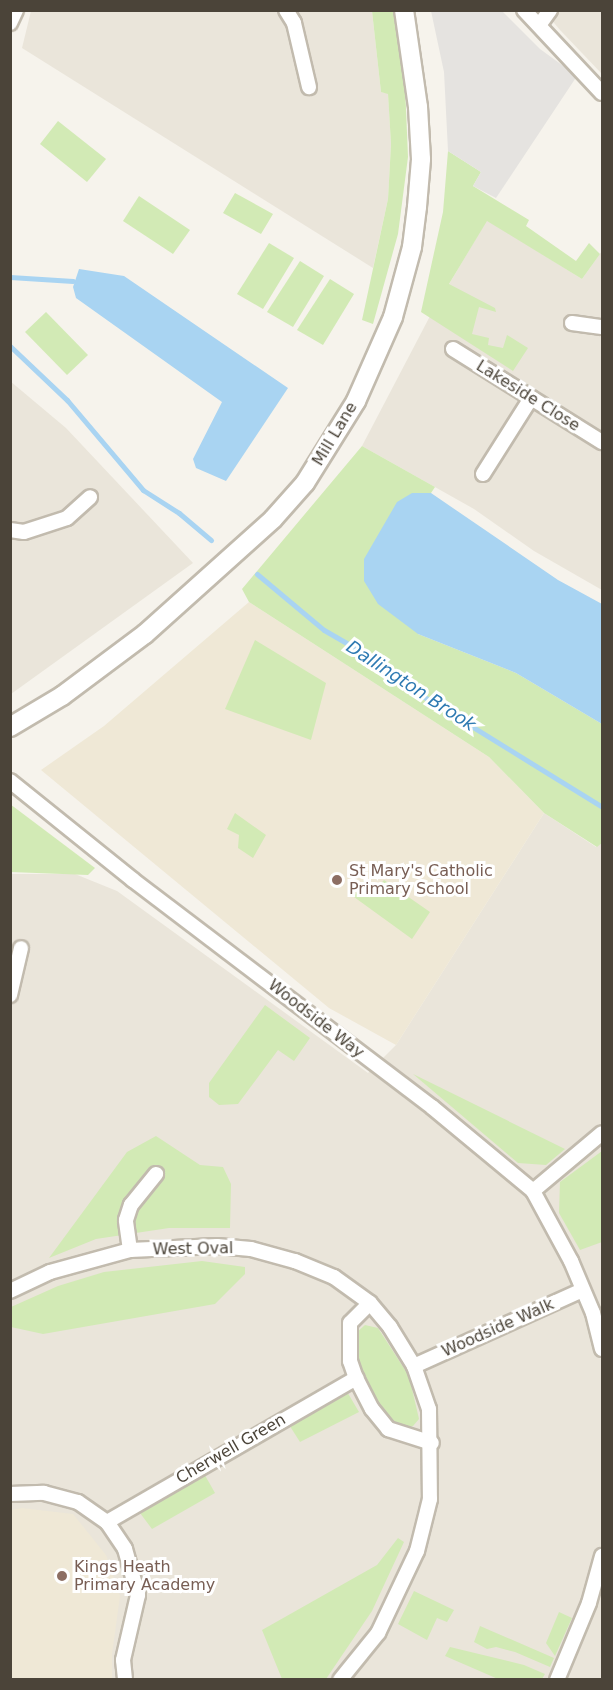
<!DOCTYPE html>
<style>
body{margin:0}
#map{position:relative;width:613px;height:1690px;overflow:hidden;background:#f6f3ec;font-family:"DejaVu Sans",sans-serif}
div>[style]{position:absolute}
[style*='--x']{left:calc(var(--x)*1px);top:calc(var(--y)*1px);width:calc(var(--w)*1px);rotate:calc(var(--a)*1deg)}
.residential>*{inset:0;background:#eae5da}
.education>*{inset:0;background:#efe8d6}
.green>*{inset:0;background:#d2eab5}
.parking>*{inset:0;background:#e5e3e0}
.water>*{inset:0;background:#a9d4f2}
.stream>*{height:5px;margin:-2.5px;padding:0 2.5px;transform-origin:2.5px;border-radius:2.5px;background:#a9d4f2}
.roads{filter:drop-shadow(2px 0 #c2bbae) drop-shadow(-2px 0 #c2bbae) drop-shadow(0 2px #c2bbae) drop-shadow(0 -2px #c2bbae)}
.minor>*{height:14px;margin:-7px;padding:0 7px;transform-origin:7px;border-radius:7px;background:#fff}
.tertiary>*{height:18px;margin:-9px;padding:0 9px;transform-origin:9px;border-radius:9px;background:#fff}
.dots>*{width:16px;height:16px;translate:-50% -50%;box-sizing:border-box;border:3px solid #fff;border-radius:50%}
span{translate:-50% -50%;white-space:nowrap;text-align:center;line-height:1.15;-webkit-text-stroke:6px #fff;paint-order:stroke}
.street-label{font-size:16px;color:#4b4439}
.education-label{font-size:16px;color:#785e54}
.left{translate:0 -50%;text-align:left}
.water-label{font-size:18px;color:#2e7ab2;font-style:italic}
.frame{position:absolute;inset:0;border:12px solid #4b4439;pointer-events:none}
</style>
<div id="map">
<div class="residential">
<i style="clip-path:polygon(31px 11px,372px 11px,381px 92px,388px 93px,391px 144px,388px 199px,373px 268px,22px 48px)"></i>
<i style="clip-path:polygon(544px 11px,602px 11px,602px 74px,560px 30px)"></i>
<i style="clip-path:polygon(487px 220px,582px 279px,602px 251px,602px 590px,534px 551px,474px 509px,362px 446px,429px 318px)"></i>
<i style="clip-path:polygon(10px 381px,66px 428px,193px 563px,11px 694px)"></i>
<i style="clip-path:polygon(544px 813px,596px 847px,602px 843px,602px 1679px,11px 1680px,11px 874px,75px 874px,117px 891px,368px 1073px,396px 1045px)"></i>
</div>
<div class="education">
<i style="clip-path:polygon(249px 602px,489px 757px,544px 813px,396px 1045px,329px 1008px,41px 770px,104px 726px)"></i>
<i style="clip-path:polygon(22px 1508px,73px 1514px,106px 1555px,120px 1596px,112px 1654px,112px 1679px,11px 1679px,11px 1510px)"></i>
</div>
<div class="green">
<i style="clip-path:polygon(372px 11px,393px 11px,405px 85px,408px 157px,398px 234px,373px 324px,362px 320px,388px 199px,391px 144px,388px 94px,381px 92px)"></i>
<i style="clip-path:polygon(58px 121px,106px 159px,87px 182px,40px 144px)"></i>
<i style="clip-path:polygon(448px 151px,481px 172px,473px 186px,529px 220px,526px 226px,576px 261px,589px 243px,600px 254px,582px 279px,487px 221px,449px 284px,495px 308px,496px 312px,479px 307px,472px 334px,489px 338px,488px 345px,503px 348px,507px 335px,528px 348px,513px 371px,421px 312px,443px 212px)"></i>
<i style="clip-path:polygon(235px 193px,273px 214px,261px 234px,223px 213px)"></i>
<i style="clip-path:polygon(139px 196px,190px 230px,173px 254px,123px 221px)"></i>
<i style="clip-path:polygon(269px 243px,294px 258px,263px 309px,237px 294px)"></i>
<i style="clip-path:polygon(300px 261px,324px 276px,293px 327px,267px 312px)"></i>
<i style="clip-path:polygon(330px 279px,354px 294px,323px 345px,297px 330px)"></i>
<i style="clip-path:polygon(46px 312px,88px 355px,67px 375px,25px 332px)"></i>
<i style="clip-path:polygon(362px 446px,435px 487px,431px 493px,412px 493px,418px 634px,516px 673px,602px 724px,602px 843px,597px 847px,544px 813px,489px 757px,249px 602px,242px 589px)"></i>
<i style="clip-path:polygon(255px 640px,326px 683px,311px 740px,225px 709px)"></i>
<i style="clip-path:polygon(11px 805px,14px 807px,95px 868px,88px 875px,11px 872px)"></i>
<i style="clip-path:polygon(235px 813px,266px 835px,253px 858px,238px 848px,239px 835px,227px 829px)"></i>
<i style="clip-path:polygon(364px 880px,377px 888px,384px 880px,430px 912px,412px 939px,354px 897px)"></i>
<i style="clip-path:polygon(265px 1005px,310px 1038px,294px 1061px,278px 1050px,238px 1104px,219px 1105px,209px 1097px,209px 1083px)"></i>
<i style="clip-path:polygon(413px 1074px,565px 1149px,546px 1165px,518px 1163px)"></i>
<i style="clip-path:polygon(156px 1136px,200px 1165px,223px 1167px,231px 1184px,230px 1228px,169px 1228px,96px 1239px,49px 1258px,127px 1152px)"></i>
<i style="clip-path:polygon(602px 1151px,602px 1242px,580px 1250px,559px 1213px,560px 1182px)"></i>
<i style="clip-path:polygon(202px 1261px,245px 1267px,245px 1274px,215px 1304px,43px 1334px,11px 1327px,11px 1307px,58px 1286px,104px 1272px)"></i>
<i style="clip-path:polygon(365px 1325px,378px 1328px,409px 1376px,419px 1419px,413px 1426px,405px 1429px,392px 1424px,373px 1398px,359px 1369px,356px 1350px,356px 1333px)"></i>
<i style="clip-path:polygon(346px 1390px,359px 1412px,300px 1442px,286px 1420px)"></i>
<i style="clip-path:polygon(202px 1470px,215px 1493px,152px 1529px,137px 1509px)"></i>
<i style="clip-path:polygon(398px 1538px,404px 1542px,372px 1611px,326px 1679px,282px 1679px,262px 1630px,377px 1565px)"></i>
<i style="clip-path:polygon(414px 1591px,454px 1610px,447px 1622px,437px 1618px,427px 1640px,398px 1624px)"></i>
<i style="clip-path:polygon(559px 1612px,572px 1618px,555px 1656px,546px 1643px)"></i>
<i style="clip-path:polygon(480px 1626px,554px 1658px,550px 1667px,515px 1652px,496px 1647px,487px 1649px,474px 1642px)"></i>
<i style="clip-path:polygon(450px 1647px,524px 1665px,545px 1674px,542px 1679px,498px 1679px,445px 1656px)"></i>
</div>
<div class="parking">
<i style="clip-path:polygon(431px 11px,502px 11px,540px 49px,577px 76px,496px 198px,473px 186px,481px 172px,448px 151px,444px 72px)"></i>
</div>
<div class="water">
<i style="clip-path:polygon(79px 269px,124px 276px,288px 388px,226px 481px,196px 468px,193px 459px,222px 402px,76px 298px,73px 287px)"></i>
<i style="clip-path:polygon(412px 493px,431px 493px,558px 580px,602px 604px,602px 724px,516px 673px,418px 634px,378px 604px,364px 581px,364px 559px,397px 502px)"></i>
</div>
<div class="stream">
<i style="--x:10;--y:277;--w:63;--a:3.6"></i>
<i style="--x:10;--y:346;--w:79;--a:43.5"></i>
<i style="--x:67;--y:400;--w:118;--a:49.8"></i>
<i style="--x:143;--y:490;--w:43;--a:32.6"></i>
<i style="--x:179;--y:513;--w:42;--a:40.2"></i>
<i style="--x:257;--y:574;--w:87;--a:39.9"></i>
<i style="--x:324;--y:630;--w:39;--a:30"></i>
<i style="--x:358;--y:650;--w:38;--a:40"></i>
<i style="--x:387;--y:674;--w:253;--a:31.7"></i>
</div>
<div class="roads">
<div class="minor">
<i style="--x:286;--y:10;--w:15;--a:58"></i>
<i style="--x:294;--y:23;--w:66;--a:76.8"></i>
<i style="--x:524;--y:10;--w:114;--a:46.8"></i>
<i style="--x:10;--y:23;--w:14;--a:-65"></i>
<i style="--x:540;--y:24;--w:17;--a:-54"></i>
<i style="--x:572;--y:323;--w:30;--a:8"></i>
<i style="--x:453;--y:349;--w:176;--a:32"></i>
<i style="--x:483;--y:474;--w:90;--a:-57.7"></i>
<i style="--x:10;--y:530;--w:14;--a:8"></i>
<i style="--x:24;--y:532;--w:45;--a:-18"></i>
<i style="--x:67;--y:518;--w:31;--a:-42"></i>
<i style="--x:10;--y:781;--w:158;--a:38.8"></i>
<i style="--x:133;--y:880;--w:375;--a:37.2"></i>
<i style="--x:432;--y:1107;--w:131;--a:39.7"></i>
<i style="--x:533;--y:1191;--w:80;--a:61.5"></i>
<i style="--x:571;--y:1261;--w:56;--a:67.1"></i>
<i style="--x:593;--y:1313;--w:37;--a:76"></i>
<i style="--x:10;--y:995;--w:48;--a:-76.8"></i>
<i style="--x:533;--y:1191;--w:90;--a:-40"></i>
<i style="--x:130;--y:1250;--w:30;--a:-98"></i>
<i style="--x:126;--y:1220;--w:16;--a:-72"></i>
<i style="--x:131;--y:1205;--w:40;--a:-51"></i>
<i style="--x:10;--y:1291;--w:44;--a:-25.4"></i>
<i style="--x:50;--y:1272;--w:83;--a:-15.4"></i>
<i style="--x:130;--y:1250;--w:87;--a:-2.6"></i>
<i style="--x:217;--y:1246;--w:34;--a:5"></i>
<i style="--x:251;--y:1249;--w:46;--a:15.3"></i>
<i style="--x:295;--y:1261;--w:42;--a:22.3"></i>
<i style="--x:334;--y:1277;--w:44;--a:35.8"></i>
<i style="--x:370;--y:1303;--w:31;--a:50"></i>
<i style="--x:390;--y:1327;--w:46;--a:58.4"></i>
<i style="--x:414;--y:1366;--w:46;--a:70.8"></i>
<i style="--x:429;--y:1409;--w:90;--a:89.4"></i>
<i style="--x:430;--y:1499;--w:54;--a:104"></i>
<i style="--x:417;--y:1551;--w:91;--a:115.4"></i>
<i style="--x:378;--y:1633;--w:60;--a:129"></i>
<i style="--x:370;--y:1303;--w:28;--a:135"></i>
<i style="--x:350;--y:1323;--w:38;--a:90"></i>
<i style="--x:350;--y:1361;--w:18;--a:71"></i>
<i style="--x:356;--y:1378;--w:35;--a:63"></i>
<i style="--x:372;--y:1409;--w:26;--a:51"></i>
<i style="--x:388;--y:1429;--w:46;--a:17.7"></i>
<i style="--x:414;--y:1366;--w:184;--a:-24.3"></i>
<i style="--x:10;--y:1494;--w:34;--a:-2"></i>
<i style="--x:44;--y:1493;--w:35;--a:15"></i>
<i style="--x:78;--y:1502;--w:35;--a:35"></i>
<i style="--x:107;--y:1522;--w:32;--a:56"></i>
<i style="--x:125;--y:1549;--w:48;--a:74.2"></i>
<i style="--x:138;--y:1595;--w:67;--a:103"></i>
<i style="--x:123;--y:1660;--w:20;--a:84"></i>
<i style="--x:107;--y:1522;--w:288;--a:-30"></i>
<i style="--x:557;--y:1680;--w:83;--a:-67.4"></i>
<i style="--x:589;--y:1603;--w:49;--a:-74.5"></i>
</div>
<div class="tertiary">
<i style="--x:10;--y:727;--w:61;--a:-30.8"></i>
<i style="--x:62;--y:696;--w:104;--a:-36.8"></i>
<i style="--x:145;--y:634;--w:172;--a:-41.9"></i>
<i style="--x:273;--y:519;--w:48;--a:-48.4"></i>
<i style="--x:305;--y:483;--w:97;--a:-58.1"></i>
<i style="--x:356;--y:401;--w:92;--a:-66.2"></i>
<i style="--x:393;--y:317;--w:73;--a:-74.8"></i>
<i style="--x:412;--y:247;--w:40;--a:-82.9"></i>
<i style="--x:417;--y:207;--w:48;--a:-85.2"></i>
<i style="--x:421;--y:159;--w:52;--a:-93.3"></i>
<i style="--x:418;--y:107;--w:98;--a:-98.2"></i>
</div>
</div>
<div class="dots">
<i style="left:337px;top:880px;background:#8d6e63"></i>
<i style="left:62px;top:1576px;background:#8d6e63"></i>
</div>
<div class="street-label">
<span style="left:528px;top:396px;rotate:32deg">Lakeside Close</span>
<span style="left:335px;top:434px;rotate:-59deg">Mill Lane</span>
<span style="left:316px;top:1019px;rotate:38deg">Woodside Way</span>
<span style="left:193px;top:1249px;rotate:-1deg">West Oval</span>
<span style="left:498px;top:1328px;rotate:-24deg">Woodside Walk</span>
<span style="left:231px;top:1449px;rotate:-30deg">Cherwell Green</span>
</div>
<div class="education-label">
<span class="left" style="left:349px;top:880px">St Mary's Catholic<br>Primary School</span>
<span class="left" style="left:74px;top:1576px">Kings Heath<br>Primary Academy</span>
</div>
<div class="water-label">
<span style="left:411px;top:686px;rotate:33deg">Dallington Brook</span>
</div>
<div class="frame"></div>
</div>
